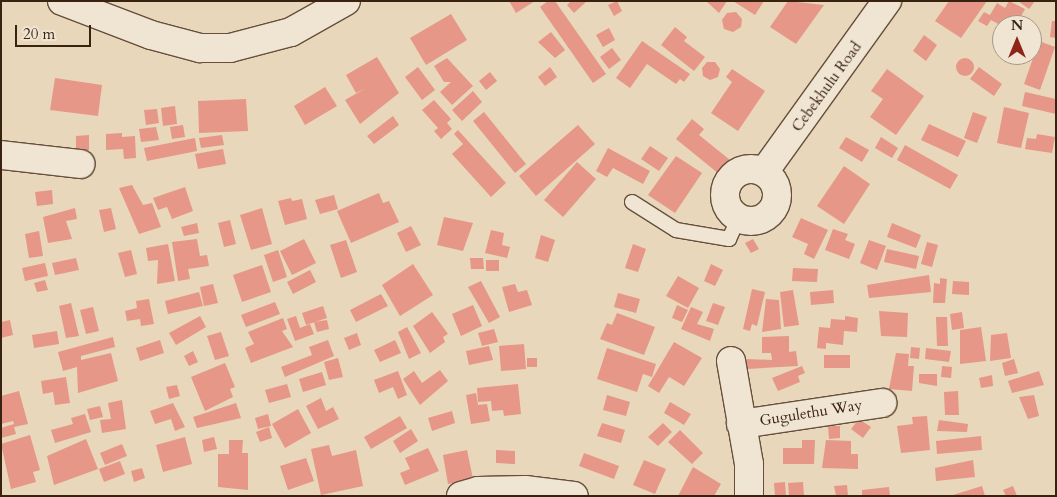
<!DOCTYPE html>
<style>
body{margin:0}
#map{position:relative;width:1057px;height:497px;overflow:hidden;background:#e8d7bb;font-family:Cardo,serif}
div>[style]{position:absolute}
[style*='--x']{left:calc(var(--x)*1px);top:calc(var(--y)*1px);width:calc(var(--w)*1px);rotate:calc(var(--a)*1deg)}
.building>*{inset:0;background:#e69787}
.round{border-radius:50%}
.roads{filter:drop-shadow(1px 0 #664f3b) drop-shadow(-1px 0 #664f3b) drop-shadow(0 1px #664f3b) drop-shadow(0 -1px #664f3b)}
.lane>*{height:14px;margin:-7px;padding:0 7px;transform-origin:7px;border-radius:7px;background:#f0e5d3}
.street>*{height:28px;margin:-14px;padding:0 14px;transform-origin:14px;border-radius:14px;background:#f0e5d3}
.street>.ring{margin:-14px;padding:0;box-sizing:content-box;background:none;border:28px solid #f0e5d3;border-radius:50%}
span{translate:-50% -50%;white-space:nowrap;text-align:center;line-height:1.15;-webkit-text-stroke:5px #f0e5d3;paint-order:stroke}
.street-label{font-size:15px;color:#3a2210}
.frame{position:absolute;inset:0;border:2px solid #3a2210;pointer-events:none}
.north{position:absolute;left:992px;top:15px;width:50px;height:50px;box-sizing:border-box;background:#f0e5d3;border:1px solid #a79785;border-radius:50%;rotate:0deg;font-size:14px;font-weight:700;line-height:20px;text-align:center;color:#3a2210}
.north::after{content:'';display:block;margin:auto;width:18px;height:22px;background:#8f2418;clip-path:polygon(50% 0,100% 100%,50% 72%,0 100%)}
.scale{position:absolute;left:15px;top:25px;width:76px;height:22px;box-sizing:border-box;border:2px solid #3a2210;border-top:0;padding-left:6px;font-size:15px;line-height:18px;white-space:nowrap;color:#3a2210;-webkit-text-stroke:4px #f0e5d3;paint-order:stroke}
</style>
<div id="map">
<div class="building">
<i style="clip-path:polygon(509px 1px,535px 1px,516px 13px)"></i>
<i style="clip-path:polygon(548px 1px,555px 1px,606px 74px,593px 83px,540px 7px)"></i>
<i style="clip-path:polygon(571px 1px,587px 1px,574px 13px,567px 5px)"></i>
<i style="clip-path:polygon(617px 1px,622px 11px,614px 16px,608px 5px)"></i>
<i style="clip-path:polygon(706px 1px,727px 1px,719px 13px)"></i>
<i style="clip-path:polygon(733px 1px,764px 1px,755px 15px)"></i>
<i style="clip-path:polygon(788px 1px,824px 5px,796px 44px,770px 27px)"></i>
<i style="clip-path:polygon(949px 1px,987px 1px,961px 38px,935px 21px)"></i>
<i style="clip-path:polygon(1009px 1px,1025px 9px,1016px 25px,1002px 26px,991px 20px,987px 26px,978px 21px,984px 12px,990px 15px,997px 3px,1005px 8px)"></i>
<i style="clip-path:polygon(1018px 1px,1035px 1px,1029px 9px)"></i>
<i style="clip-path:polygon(736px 12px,742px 19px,741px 27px,733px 32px,724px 29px,722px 20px,727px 13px)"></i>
<i style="clip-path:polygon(451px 14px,467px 40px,426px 65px,410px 38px)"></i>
<i style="clip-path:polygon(1052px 21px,1056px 21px,1056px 38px,1050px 37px)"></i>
<i style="clip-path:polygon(675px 27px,687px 37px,684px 41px,705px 57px,694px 71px,661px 45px)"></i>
<i style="clip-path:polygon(609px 28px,615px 40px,603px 47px,596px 35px)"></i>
<i style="clip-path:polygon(551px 32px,565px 50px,555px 58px,538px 42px)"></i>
<i style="clip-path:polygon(924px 35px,937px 45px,926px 61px,913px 51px)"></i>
<i style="clip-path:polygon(642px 41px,690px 74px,684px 82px,680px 79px,676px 84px,647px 64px,630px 88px,616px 78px)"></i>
<i style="clip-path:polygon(1039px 41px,1055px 47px,1040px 90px,1024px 84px)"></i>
<i style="clip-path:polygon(612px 48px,621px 60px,609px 69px,600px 57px)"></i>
<i style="clip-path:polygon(377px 57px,399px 93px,360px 124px,345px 100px,366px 88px,356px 93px,346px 75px)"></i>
<i style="clip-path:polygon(447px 58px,473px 86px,452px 105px,440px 92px,451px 82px,444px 82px,434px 66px)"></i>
<i class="round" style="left:956px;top:58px;width:18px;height:18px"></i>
<i style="clip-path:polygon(707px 62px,715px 62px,720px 69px,718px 77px,710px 80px,703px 76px,702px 68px)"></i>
<i style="clip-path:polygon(418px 67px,435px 90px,422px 100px,405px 77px)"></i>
<i style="clip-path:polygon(550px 67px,557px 77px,545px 86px,538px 77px)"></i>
<i style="clip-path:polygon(979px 67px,1002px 84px,994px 96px,970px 79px)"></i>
<i style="clip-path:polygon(732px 69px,765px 91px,738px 131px,711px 113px,732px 82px,726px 77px)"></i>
<i style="clip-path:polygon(887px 69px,924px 96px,896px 135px,870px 117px,883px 99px,871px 91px)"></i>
<i style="clip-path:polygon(490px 72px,497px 81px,486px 90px,479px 81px)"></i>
<i style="clip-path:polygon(55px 78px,102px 85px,98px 116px,50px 110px)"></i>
<i style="clip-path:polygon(325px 87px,337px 106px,305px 125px,294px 106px)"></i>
<i style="clip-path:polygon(473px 91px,482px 102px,462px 121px,452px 110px)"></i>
<i style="clip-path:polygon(1025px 92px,1056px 99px,1056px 114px,1022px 106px)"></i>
<i style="clip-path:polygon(246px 99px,248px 131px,199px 133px,198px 101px)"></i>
<i style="clip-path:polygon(434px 100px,451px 119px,447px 123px,452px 129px,441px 139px,434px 131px,438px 128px,422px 110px)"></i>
<i style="clip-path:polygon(175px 106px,177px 124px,163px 126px,161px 108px)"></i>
<i style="clip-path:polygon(1004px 107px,1029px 113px,1021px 148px,997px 143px)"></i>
<i style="clip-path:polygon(157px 109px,159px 123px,146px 125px,144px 110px)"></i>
<i style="clip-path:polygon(484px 112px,526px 164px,515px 173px,473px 121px)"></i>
<i style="clip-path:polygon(973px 112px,987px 117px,977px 143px,964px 138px)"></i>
<i style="clip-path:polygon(393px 116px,399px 125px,374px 144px,367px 136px)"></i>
<i style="clip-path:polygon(692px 119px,704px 129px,699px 135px,730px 160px,719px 174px,676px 139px)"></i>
<i style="clip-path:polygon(929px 124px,966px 141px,958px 157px,921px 140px)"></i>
<i style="clip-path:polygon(183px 125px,185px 137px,172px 139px,170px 127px)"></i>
<i style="clip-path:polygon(578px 125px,595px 144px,536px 196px,519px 176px)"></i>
<i style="clip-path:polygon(156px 127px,159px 140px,141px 142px,139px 129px)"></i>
<i style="clip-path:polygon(458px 130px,506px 183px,491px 197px,452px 154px,463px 144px,454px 134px)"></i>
<i style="clip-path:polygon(122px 133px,122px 137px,135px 136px,136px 158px,124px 159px,123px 149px,106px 150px,106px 134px)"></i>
<i style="clip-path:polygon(1037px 134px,1055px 137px,1052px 153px,1025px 149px,1027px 138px,1036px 139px)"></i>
<i style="clip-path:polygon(89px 135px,89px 150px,76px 151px,76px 136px)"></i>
<i style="clip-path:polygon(222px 135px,224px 145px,201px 148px,199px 138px)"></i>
<i style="clip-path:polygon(846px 137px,869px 150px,862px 162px,839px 148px)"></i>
<i style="clip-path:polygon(881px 137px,898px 148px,892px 158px,875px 148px)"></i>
<i style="clip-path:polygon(195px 138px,197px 151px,147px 161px,144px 148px)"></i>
<i style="clip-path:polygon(905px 145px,958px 175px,950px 189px,897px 160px)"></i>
<i style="clip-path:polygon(650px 146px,668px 158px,659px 171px,641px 159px)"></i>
<i style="clip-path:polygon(608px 148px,650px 171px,643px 184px,613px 168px,607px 177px,596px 171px)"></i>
<i style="clip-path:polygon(223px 149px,226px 164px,198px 169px,195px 154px)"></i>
<i style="clip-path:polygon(676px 156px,702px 173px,675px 213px,648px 195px)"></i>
<i style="clip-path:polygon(577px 162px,596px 179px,563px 217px,544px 200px)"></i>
<i style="clip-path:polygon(844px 166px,870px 184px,844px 224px,817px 206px)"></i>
<i style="clip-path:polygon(132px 185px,143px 205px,152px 203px,161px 227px,139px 234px,119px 188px)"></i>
<i style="clip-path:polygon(185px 187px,193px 211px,172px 219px,167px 207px,158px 210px,153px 198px)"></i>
<i style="clip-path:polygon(52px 190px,53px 204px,37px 206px,35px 192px)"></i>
<i style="clip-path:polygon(379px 193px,383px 203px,389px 201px,399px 222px,351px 243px,337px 211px)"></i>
<i style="clip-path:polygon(334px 195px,338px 209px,320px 214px,315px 200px)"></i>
<i style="clip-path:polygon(291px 198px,292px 201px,302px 199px,307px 219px,285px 225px,278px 201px)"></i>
<i style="clip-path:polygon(75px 208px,77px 219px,66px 221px,72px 239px,48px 243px,43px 217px)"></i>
<i style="clip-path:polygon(111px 208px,116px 229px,104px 232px,99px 210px)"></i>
<i style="clip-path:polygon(262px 208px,272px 244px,251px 250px,240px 215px)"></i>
<i style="clip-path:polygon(444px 217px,473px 223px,463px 251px,437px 245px)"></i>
<i style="clip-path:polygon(801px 218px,828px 230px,814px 259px,804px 254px,808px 244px,792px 237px)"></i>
<i style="clip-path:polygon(230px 220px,236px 244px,224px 247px,218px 223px)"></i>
<i style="clip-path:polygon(197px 223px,199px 233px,184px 236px,181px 227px)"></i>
<i style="clip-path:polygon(892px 223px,921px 235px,916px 248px,887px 237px)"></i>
<i style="clip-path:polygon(411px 226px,421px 245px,406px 252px,397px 233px)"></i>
<i style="clip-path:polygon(833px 229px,848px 234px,845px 240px,855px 244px,849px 259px,825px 250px)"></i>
<i style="clip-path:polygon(491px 230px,504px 233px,502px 245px,510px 247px,507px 258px,485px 253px)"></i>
<i style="clip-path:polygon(39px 231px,43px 256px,29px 258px,25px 234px)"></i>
<i style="clip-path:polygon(541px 235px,555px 240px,548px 262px,535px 258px)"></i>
<i style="clip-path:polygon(197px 239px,200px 256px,207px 255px,209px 266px,188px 269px,190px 279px,178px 281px,172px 242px)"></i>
<i style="clip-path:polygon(304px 239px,316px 263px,292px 275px,280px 251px)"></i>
<i style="clip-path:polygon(753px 239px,759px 249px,751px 253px,745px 243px)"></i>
<i style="clip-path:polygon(346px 240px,357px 272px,341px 278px,330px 245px)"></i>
<i style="clip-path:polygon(869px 240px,886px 246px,877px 270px,860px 263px)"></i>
<i style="clip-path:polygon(927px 242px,938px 245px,932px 267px,921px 264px)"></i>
<i style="clip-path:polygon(168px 244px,175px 281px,157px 284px,158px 260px,148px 261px,146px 248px)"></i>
<i style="clip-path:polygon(633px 244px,646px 249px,638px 272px,625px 268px)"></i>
<i style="clip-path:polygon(887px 249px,919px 256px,916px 269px,884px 262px)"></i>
<i style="clip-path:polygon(131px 250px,137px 274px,125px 277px,118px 253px)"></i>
<i style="clip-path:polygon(278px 250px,287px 277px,273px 282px,264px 255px)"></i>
<i style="clip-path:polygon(76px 258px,79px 270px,55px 275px,52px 263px)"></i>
<i style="clip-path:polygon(470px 258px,483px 258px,484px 269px,471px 269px)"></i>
<i style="clip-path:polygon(486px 260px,499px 260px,499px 271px,486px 271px)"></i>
<i style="clip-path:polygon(45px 263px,48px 276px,25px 281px,22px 268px)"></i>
<i style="clip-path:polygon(413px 264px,433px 295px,400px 316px,382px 285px)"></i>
<i style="clip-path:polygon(711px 264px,723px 270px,715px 286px,704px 281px)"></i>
<i style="clip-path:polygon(262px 265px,271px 292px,242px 302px,233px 275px)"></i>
<i style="clip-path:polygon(793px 268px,818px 269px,817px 282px,792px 281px)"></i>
<i style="clip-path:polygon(310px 270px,316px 282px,293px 294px,287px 282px)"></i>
<i style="clip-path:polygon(929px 275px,931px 292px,869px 298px,867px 285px)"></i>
<i style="clip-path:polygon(678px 276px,699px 288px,688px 308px,666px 296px)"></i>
<i style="clip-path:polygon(940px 278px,947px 279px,945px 303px,933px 303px,934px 283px,940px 284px)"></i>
<i style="clip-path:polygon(45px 280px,48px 290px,37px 292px,34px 283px)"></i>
<i style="clip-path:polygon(481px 281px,500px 317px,489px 323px,468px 287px)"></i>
<i style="clip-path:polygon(953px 281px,969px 282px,969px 295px,952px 294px)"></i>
<i style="clip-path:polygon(213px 284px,218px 303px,204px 306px,200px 287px)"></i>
<i style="clip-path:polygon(515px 284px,518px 292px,527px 290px,532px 305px,509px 312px,502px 287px)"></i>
<i style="clip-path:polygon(752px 289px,765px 292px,757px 326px,752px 324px,750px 331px,743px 329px)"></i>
<i style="clip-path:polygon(793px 290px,799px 325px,784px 327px,780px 292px)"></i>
<i style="clip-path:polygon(833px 290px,834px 303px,811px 305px,810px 292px)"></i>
<i style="clip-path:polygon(199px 292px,203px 306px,168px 314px,165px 301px)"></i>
<i style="clip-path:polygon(618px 293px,640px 299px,636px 313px,614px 307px)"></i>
<i style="clip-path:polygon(381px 294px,388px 306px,356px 322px,350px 310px)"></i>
<i style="clip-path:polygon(149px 299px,154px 324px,141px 326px,140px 319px,127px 321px,125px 311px,137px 308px,136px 301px)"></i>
<i style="clip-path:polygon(766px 299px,779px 300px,781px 329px,762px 332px)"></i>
<i style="clip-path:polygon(275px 302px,280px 314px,246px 327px,241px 315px)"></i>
<i style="clip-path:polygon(71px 303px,79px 336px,66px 338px,59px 306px)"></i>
<i style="clip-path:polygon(713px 303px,725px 307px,718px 325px,706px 321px)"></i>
<i style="clip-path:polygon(473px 305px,482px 326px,461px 336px,452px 314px)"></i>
<i style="clip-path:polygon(677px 305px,688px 310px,682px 322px,672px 318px)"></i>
<i style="clip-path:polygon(323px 306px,327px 318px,306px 325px,302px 313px)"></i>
<i style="clip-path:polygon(93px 307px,99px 331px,86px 334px,80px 310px)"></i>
<i style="clip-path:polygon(691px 307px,703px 312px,697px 324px,714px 329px,710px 341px,681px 329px)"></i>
<i style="clip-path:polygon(879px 311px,908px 313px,907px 337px,881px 336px)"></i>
<i style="clip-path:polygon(432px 312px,448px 334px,443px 337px,445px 342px,430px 353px,413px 326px)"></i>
<i style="clip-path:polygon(962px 312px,964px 328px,952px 330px,950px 314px)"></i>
<i style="clip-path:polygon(617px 313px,655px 327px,644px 355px,600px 339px,607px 323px,612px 325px)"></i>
<i style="clip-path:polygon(200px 316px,206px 327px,176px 345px,169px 333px)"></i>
<i style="clip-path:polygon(296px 316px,300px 328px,310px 324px,314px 334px,295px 341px,287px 319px)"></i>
<i style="clip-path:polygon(845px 316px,858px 318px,857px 332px,844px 331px,843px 345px,826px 343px,826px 349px,817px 348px,819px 327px,830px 328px,831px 319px,845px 320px)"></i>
<i style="clip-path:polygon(936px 317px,947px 317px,948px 346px,937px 346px)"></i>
<i style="clip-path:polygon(283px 318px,287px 329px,282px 331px,293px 347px,251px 363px,245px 348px,254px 344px,248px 332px)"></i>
<i style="clip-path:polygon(10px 320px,13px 335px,1px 338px,1px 322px)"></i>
<i style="clip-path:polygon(327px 320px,329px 329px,317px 332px,314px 322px)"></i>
<i style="clip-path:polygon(407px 327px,421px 353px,409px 359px,398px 332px)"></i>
<i style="clip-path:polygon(981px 327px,986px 361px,960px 364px,960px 330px)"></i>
<i style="clip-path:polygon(494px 329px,498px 342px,482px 346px,478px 333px)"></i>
<i style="clip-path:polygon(57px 331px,59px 344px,34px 348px,32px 335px)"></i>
<i style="clip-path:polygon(221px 332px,229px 356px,215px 360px,207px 336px)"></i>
<i style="clip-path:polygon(357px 333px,361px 345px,349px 350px,344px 338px)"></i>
<i style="clip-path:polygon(1007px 333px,1011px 358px,990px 361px,991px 335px)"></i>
<i style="clip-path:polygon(789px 336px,789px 352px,796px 351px,798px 366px,747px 369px,746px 359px,772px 360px,771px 353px,762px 353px,762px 337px)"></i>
<i style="clip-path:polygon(113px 337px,115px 347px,81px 356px,81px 360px,111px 353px,118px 381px,78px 393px,77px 367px,63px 371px,58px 352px)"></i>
<i style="clip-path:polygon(160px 340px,164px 353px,140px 361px,136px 348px)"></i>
<i style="clip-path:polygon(328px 340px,334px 356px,285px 377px,281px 367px,312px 355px,309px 347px)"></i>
<i style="clip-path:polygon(395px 340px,401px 353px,380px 362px,374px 350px)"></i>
<i style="clip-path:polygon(674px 342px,702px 358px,684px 386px,669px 377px,659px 393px,648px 386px)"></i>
<i style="clip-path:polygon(524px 344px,526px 369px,501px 371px,499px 346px)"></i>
<i style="clip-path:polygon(489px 346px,493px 360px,469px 365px,466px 351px)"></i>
<i style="clip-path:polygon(911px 347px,920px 348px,919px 359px,910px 358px)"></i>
<i style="clip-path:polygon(607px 348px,656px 364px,652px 377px,643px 374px,637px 392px,597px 379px)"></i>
<i style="clip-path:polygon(926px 348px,951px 351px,949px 362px,925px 359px)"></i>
<i style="clip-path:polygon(193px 351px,198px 362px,189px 366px,184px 356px)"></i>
<i style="clip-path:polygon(896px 353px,909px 354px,908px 366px,914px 366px,912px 391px,889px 389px)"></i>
<i style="clip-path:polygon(824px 355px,850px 355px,850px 368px,824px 368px)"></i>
<i style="clip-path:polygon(338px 358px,343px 377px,329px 380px,324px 362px)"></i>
<i style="clip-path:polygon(527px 358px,537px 358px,537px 367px,527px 367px)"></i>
<i style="clip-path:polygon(1014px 359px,1018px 373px,1005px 376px,1002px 363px)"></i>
<i style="clip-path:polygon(225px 363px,235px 387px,230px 389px,233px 397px,205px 411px,191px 377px)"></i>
<i style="clip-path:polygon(802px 366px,805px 373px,798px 376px,800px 382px,778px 391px,772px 378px)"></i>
<i style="clip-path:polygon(942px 366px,952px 367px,951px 378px,941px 377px)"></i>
<i style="clip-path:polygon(440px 370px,448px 381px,420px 405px,403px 379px,414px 371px,422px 383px)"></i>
<i style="clip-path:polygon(398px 371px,407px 395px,398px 399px,393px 387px,379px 393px,374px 380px)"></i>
<i style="clip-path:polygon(1039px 371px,1044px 385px,1012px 393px,1008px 381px)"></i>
<i style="clip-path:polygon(322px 372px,326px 385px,303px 392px,299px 379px)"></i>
<i style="clip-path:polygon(919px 374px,937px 374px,937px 386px,919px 383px)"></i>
<i style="clip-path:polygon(992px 375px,993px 386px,981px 388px,979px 378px)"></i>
<i style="clip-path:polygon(66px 377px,70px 403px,55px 405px,53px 392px,43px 394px,41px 381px)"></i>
<i style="clip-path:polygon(287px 384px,291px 397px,269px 403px,265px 390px)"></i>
<i style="clip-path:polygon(518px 384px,521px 414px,504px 416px,503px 410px,492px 411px,491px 401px,478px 402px,477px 388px)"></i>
<i style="clip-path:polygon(177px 385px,180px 396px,169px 399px,166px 387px)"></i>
<i style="clip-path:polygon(19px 391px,28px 424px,14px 427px,16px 434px,1px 438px,1px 428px,14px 424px,13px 421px,1px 424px,1px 396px)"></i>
<i style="clip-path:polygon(958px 391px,959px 415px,945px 415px,944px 392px)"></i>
<i style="clip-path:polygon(476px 393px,478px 405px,487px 404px,490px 421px,471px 424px,466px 395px)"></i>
<i style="clip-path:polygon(607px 395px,630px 402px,626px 416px,603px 410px)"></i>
<i style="clip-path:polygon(1034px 395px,1039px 416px,1028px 419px,1019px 397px)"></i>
<i style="clip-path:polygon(321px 398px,326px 411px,333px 407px,339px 419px,318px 429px,306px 406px)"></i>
<i style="clip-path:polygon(122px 400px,126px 429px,102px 433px,100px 420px,111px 419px,108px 403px)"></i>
<i style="clip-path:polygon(670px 402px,691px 414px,684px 425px,664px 413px)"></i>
<i style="clip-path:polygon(173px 403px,185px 427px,175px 431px,171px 419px,155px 424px,150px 411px)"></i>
<i style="clip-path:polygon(236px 403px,241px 418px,197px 428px,193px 417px)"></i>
<i style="clip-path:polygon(100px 406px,103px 417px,90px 420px,87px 409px)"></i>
<i style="clip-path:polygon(298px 409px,311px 433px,285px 448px,272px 424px)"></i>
<i style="clip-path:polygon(452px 411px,455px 423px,432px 431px,428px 418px)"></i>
<i style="clip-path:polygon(85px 414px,91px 432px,55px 443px,51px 430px,73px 424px,71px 418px)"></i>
<i style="clip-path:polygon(268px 414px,271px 426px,258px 429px,255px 418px)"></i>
<i style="clip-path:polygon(400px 416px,407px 428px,371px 449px,364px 437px)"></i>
<i style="clip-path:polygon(927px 416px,930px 450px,901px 453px,897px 426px,913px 424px,912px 417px)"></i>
<i style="clip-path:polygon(859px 419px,871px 427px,863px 438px,851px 429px)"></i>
<i style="clip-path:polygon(939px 420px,968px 424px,967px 432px,937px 431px)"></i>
<i style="clip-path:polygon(602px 423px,625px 430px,621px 443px,597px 436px)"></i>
<i style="clip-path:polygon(663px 423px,672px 432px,658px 446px,648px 437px)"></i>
<i style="clip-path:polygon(828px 426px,840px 426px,840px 438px,829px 439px)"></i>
<i style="clip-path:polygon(269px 427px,272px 438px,260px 442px,256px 432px)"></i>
<i style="clip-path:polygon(411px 429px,418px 441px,400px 453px,393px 441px)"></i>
<i style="clip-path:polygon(680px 430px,703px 453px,692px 464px,668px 442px)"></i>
<i style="clip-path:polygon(30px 435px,40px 470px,33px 472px,36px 482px,11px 489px,1px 444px)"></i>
<i style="clip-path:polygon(981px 436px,982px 450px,937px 454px,936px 441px)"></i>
<i style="clip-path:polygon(185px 437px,192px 464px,163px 472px,156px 445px)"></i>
<i style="clip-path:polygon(214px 437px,217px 449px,204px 452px,202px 440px)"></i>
<i style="clip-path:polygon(86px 439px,98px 469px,54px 485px,47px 456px)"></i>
<i style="clip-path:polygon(229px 440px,243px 440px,242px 453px,248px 453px,248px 490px,218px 487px,218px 454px,229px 454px)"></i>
<i style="clip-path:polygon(802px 440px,815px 440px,814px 464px,783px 464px,783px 448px,802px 448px)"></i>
<i style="clip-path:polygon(826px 440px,851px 441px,851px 454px,858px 454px,858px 469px,822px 468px)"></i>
<i style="clip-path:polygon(122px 444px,127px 456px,105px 465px,100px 453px)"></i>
<i style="clip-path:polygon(329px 445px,332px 456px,356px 450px,363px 486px,321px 495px,311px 449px)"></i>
<i style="clip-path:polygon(428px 448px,439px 471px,405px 485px,400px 473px,410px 469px,405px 458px)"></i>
<i style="clip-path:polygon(467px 450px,473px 479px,448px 484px,443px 455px)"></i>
<i style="clip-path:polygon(496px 450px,515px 451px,515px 464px,496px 463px)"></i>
<i style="clip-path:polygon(584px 453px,619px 466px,614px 479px,579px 466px)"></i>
<i style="clip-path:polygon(306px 458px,314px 481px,288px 490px,280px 466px)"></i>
<i style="clip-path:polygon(644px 460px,666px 469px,655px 494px,633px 485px)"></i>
<i style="clip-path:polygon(973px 460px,975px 477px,936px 481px,935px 468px)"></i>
<i style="clip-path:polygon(120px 461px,125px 474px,104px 482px,99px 469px)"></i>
<i style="clip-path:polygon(693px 467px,721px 484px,714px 496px,678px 496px)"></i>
<i style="clip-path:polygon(142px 468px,145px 478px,134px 482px,131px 471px)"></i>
<i style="clip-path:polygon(785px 482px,786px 496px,775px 496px,774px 483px)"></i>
<i style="clip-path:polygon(803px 482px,804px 496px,789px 496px,788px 483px)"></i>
<i style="clip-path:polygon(847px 485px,848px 496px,836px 496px,834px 486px)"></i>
<i style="clip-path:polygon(982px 486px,985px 496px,953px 496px,953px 495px)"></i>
<i style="clip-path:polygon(1013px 486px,1017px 496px,1006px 496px,1003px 490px)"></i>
<i style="clip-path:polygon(889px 487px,890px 496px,862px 496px,862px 490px)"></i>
</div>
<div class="roads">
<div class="lane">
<i style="--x:632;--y:202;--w:52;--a:32.5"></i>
<i style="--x:676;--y:230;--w:54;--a:9.6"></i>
<i style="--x:729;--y:239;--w:23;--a:-65"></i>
</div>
<div class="street">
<i style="--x:62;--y:1;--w:95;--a:20.9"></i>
<i style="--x:151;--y:35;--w:51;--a:14.9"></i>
<i style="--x:200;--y:48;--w:30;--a:0"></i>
<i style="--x:230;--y:48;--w:63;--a:-14.7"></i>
<i style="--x:291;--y:32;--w:63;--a:-29.4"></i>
<i style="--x:1;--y:155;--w:80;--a:6.5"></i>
<i class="ring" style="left:725px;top:169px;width:24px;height:24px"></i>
<i style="--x:764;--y:172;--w:211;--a:-54.3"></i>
<i style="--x:731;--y:361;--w:105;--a:80.1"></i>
<i style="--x:749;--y:464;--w:32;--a:90"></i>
<i style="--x:741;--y:424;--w:143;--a:-8.5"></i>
<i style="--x:461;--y:496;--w:18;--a:-16"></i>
<i style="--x:478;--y:491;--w:47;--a:-1.2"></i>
<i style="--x:525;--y:490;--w:49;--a:7"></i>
</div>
</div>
<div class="street-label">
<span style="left:827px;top:87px;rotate:-54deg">Cebekhulu Road</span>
<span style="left:811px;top:413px;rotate:-9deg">Gugulethu Way</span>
</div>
<div class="frame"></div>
<div class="north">N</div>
<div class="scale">20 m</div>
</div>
